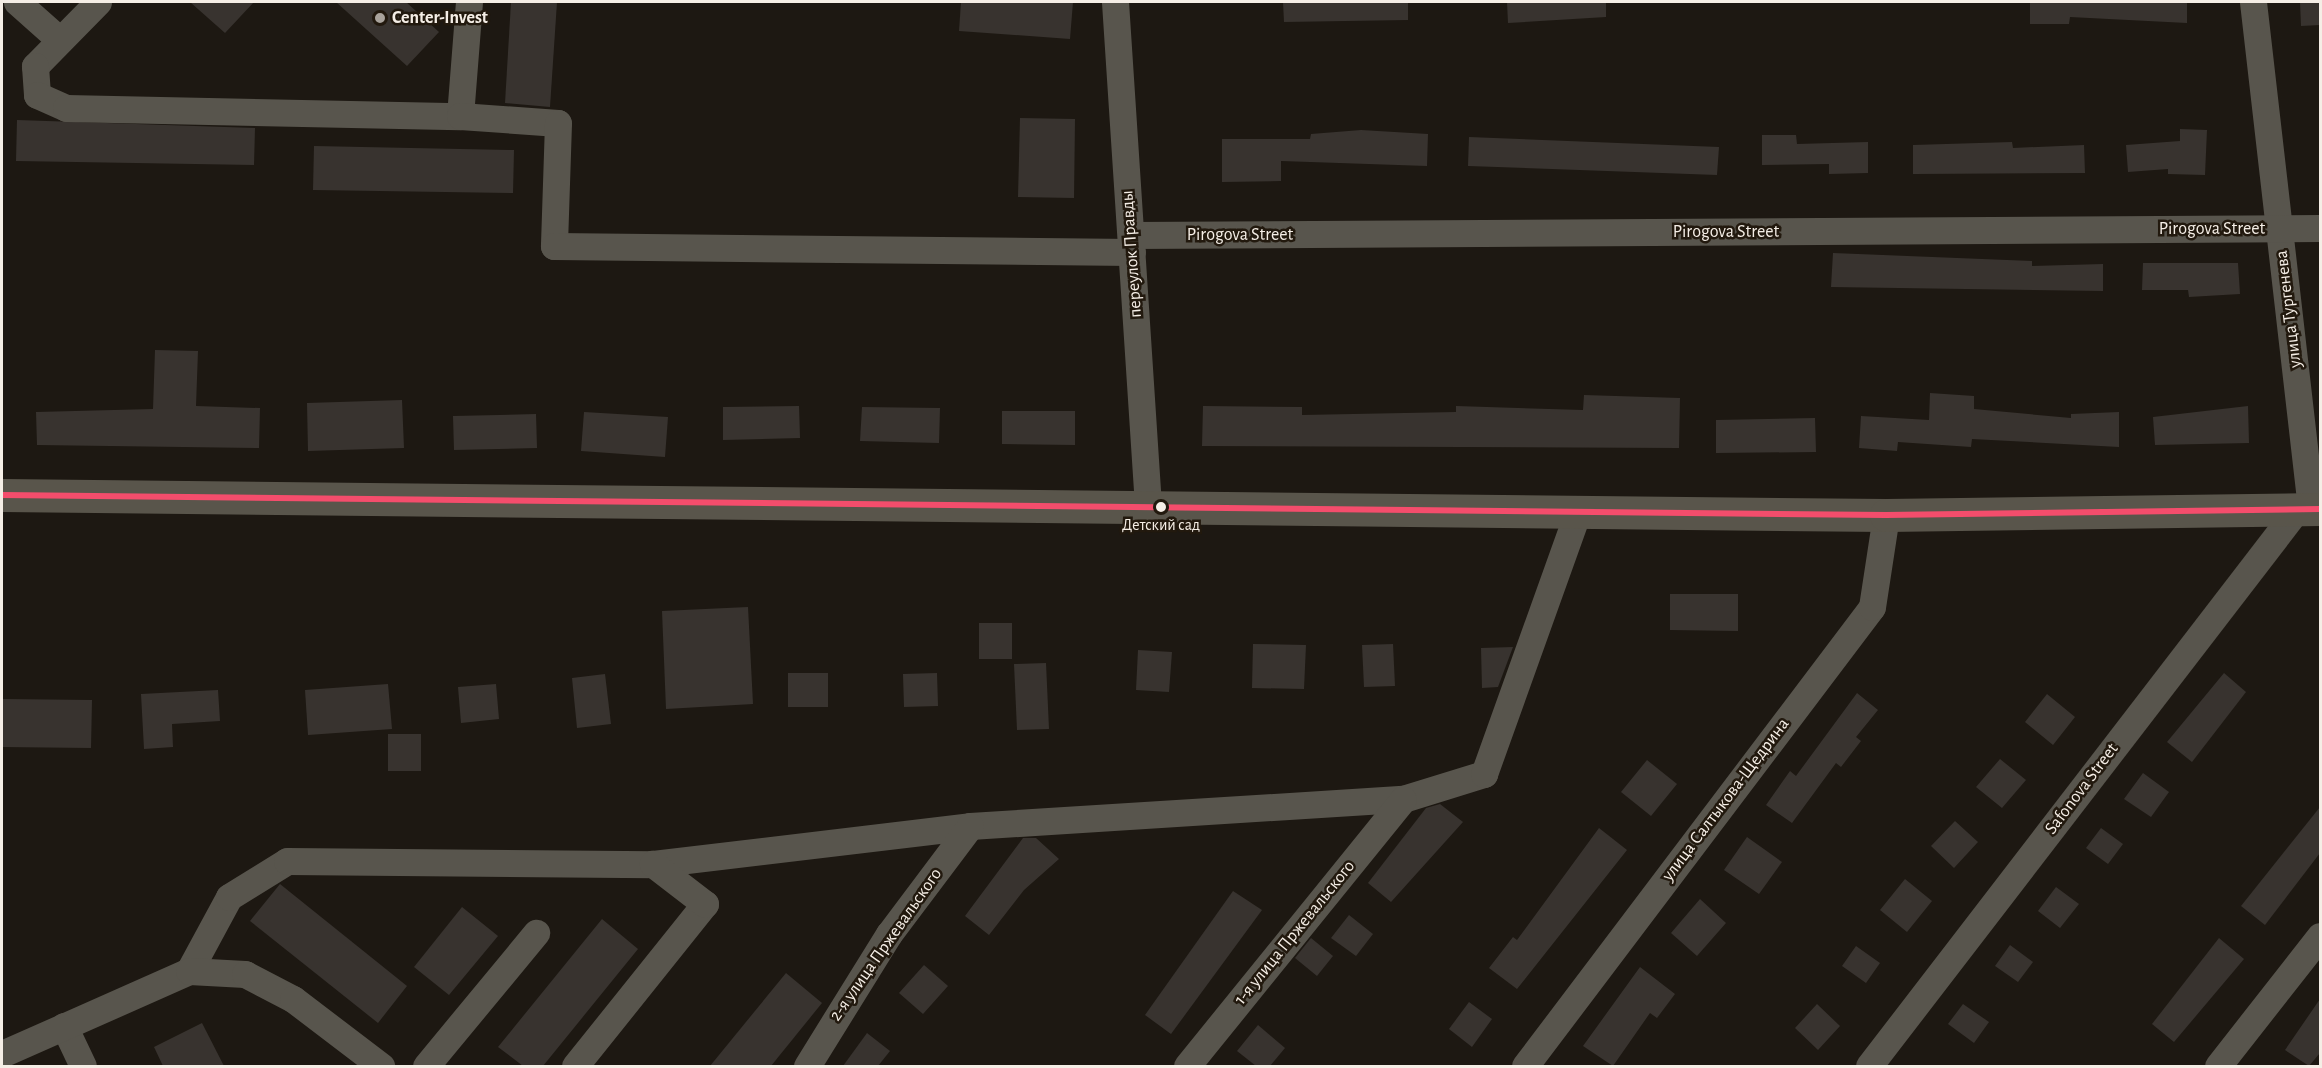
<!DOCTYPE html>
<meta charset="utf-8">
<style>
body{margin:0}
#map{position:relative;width:2322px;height:1068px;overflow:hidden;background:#1d1812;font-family:"Alegreya Sans",sans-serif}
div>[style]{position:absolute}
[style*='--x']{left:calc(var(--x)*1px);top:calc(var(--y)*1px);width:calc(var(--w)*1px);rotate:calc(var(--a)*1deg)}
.building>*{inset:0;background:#38332f}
.minor>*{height:27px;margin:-13.5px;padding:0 13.5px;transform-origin:13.5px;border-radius:13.5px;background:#58554d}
.major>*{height:33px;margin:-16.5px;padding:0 16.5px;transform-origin:16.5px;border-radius:16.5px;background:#59554b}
.bus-1>*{height:6px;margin:-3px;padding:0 3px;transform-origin:3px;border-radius:3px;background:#f44d6c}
.dots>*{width:16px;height:16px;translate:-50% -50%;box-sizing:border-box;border:3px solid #22190e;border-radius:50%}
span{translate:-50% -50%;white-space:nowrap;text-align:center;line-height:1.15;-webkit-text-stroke:5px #22190e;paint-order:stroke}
.bus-label{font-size:16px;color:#f5eee6}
.poi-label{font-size:18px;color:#f5eee6;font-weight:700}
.left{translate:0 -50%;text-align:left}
.street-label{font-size:18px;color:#f5eee6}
.frame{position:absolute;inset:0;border:3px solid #f5eee6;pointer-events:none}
</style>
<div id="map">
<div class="building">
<i style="clip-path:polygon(190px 2px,254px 2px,225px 33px)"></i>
<i style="clip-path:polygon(336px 2px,406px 2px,439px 32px,407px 66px)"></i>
<i style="clip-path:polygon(511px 2px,557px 2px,550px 107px,505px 103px)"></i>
<i style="clip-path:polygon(961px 2px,1073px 2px,1070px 39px,959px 31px)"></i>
<i style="clip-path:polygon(1283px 2px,1408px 2px,1408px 20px,1284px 22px)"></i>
<i style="clip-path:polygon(1507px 2px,1606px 2px,1606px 17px,1508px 23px)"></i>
<i style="clip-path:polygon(2030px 2px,2187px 2px,2187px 23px,2070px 17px,2069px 24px,2030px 24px)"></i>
<i style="clip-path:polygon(2300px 2px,2320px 2px,2320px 25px,2301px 26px)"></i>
<i style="clip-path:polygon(1020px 118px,1075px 119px,1074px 198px,1018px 197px)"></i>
<i style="clip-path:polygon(17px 120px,255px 128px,254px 165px,16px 161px)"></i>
<i style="clip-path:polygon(2180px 129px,2207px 130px,2205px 175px,2168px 174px,2168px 169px,2128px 172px,2126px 145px,2180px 141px)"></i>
<i style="clip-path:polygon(1361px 130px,1428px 134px,1427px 166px,1281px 161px,1281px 181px,1222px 182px,1222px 139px,1310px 139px,1311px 134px)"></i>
<i style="clip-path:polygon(1762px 135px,1796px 135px,1797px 144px,1868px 142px,1868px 173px,1829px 174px,1829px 164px,1762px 165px)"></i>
<i style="clip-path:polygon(1469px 137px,1719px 147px,1717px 175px,1468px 166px)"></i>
<i style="clip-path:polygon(2012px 142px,2013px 148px,2084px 145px,2085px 173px,1913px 174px,1913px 145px)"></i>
<i style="clip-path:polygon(314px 146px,514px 150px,513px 193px,313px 190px)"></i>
<i style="clip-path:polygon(1833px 253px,2032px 261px,2032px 266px,2103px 264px,2103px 291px,1831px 287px)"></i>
<i style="clip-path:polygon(2143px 263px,2238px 263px,2240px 294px,2189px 297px,2188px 290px,2142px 290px)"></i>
<i style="clip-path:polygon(155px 350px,198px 351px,196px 406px,260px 408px,259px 448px,37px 445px,36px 412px,153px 409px)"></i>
<i style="clip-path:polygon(1930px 393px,1974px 396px,1974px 409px,2071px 418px,2071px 414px,2119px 412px,2119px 447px,1972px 439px,1971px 447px,1898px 442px,1897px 451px,1859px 448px,1861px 416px,1929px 420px)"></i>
<i style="clip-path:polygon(1584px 395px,1680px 398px,1679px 448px,1202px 446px,1203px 406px,1302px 407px,1302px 415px,1456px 412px,1456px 406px,1583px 410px)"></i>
<i style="clip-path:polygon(402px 400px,404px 448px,308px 451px,307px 403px)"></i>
<i style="clip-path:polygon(799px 406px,800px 438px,723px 440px,723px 407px)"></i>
<i style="clip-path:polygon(2248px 406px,2249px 443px,2155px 445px,2153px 417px)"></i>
<i style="clip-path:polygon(862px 407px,940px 408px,939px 443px,860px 441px)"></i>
<i style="clip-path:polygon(1002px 411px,1075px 411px,1075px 445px,1002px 444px)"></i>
<i style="clip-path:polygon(584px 412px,668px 417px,665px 457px,581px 451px)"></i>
<i style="clip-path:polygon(536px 414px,537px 448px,454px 450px,453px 416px)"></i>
<i style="clip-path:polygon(1815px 418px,1816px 452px,1716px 453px,1716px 420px)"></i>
<i style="clip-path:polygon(1670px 594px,1738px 594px,1738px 631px,1670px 630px)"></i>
<i style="clip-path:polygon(748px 607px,753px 704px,666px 709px,662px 611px)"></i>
<i style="clip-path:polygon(979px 623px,1012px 623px,1012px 659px,979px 659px)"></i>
<i style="clip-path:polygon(1253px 644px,1306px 645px,1304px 689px,1252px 688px)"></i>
<i style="clip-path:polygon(1393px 644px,1395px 686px,1364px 687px,1362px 645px)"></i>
<i style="clip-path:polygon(1513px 647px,1498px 687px,1482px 688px,1481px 648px)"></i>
<i style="clip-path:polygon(1138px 650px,1172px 652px,1169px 692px,1136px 690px)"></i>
<i style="clip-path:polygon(1046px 663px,1049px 729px,1017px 730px,1014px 664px)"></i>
<i style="clip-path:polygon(788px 673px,828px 673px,828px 707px,788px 707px)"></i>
<i style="clip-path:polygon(937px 673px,938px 706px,904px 707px,903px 674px)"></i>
<i style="clip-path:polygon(2224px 673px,2246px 692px,2192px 762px,2167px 742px)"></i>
<i style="clip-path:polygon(605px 674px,611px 724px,577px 728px,572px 678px)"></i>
<i style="clip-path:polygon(388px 684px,392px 729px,308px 735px,305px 690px)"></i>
<i style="clip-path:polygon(496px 684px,499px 719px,461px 723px,458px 687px)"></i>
<i style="clip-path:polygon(218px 690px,220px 721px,172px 724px,173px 747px,144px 749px,141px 694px)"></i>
<i style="clip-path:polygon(1857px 693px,1878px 710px,1856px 737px,1861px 741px,1841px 767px,1836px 763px,1792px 823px,1766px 805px,1790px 771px,1796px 776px)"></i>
<i style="clip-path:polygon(2047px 694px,2075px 717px,2053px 745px,2025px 722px)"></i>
<i style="clip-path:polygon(3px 699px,92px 700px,91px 748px,2px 747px)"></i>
<i style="clip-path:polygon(388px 734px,421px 734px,421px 771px,388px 771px)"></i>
<i style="clip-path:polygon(2000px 759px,2026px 780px,2002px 808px,1976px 787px)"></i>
<i style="clip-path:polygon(1647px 760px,1677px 784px,1651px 816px,1621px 792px)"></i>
<i style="clip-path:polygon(2143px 773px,2169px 792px,2151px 817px,2124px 799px)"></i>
<i style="clip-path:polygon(1440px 804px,1463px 822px,1391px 902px,1368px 883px,1426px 808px)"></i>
<i style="clip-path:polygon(2320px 807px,2320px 853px,2265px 925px,2241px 906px)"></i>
<i style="clip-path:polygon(1955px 821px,1978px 842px,1954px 868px,1931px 846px)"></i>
<i style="clip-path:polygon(1599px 828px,1627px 850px,1517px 989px,1489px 968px,1513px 937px,1517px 940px)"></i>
<i style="clip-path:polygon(2101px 828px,2123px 844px,2108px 864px,2086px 848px)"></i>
<i style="clip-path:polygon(1747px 837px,1782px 862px,1759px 894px,1724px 870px)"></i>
<i style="clip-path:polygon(1023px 838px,1036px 838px,1059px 859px,1024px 890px,989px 935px,965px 916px)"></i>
<i style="clip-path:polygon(1905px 879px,1932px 901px,1907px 932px,1880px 910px)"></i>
<i style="clip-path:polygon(280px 884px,407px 986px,378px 1023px,250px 921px)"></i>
<i style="clip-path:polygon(2056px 887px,2079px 904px,2060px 928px,2038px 911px)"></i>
<i style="clip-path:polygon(1233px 891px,1262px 910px,1171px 1034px,1145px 1015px)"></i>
<i style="clip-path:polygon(1700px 899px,1726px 923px,1697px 956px,1671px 933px)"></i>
<i style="clip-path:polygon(462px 907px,498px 936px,449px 995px,414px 967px)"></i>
<i style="clip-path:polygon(1349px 915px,1373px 934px,1356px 956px,1331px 938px)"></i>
<i style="clip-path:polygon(602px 919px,638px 949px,543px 1066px,523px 1066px,498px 1047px)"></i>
<i style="clip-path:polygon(1311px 938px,1333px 956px,1317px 976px,1295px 958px)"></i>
<i style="clip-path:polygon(2219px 938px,2244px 959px,2174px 1042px,2152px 1024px)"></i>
<i style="clip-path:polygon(2010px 945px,2033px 962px,2018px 982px,1995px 966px)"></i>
<i style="clip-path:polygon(1856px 946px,1880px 963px,1866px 983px,1842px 966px)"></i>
<i style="clip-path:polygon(924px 965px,948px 986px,923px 1014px,899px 993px)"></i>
<i style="clip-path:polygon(1640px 967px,1675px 994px,1657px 1018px,1650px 1013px,1613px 1066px,1583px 1046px)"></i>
<i style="clip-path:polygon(786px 973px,822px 1003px,771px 1066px,710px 1066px)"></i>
<i style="clip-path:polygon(2320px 999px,2320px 1053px,2309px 1066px,2285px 1050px)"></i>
<i style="clip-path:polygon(1469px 1002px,1492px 1019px,1472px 1047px,1449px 1029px)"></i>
<i style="clip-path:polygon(1817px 1004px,1840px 1026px,1818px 1050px,1795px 1028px)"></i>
<i style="clip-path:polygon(1963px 1004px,1989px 1022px,1974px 1043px,1948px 1024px)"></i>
<i style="clip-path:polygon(202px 1023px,224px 1066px,163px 1066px,154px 1047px)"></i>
<i style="clip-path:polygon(1258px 1025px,1285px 1048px,1270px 1066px,1256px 1066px,1237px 1051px)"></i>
<i style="clip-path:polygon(867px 1033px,890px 1051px,878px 1066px,843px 1066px)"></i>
</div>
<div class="minor">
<i style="--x:17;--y:2;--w:57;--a:41.5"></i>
<i style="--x:98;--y:2;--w:90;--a:134.5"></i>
<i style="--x:35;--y:66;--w:29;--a:86"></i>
<i style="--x:37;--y:95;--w:32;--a:24"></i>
<i style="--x:66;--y:108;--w:394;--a:1.2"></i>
<i style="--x:460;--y:116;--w:114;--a:-85.5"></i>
<i style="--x:1115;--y:2;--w:505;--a:86.25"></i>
<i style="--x:2253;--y:2;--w:509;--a:83.46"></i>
<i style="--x:460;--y:116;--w:98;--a:4.1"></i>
<i style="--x:558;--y:123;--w:123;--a:91.9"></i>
<i style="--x:554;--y:246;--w:578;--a:0.59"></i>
<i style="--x:1131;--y:235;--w:1189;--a:-0.34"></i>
<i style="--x:189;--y:971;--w:84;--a:-61.6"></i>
<i style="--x:229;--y:897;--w:68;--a:-31.8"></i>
<i style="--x:287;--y:861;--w:366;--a:0.5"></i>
<i style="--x:653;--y:864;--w:319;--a:-6.8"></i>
<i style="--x:970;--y:826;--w:434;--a:-3.6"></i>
<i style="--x:1403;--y:799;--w:85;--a:-17.2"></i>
<i style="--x:1484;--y:774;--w:279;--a:-70.3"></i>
<i style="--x:64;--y:1026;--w:44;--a:64.6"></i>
<i style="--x:2;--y:1054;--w:205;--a:-23.9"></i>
<i style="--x:189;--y:971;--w:56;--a:3.1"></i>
<i style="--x:245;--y:974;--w:54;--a:27.5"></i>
<i style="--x:293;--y:999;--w:111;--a:37.3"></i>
<i style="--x:426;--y:1066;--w:173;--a:-50.4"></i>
<i style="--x:575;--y:1066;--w:208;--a:-51.3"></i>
<i style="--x:705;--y:904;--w:66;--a:-142.4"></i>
<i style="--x:807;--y:1066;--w:155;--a:-58.2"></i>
<i style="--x:889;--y:934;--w:135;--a:-53.1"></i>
<i style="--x:1187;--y:1066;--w:343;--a:-51"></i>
<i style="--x:1525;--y:1066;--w:575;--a:-52.91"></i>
<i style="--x:1872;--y:607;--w:93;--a:-81.3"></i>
<i style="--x:1869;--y:1066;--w:699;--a:-52.44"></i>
<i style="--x:2218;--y:1066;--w:165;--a:-51.9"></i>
</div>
<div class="major">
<i style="--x:2;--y:495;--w:1884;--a:0.61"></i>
<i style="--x:1886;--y:515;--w:434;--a:-0.8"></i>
</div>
<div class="bus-1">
<i style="--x:2;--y:495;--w:1884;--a:0.61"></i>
<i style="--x:1886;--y:515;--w:434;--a:-0.8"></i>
</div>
<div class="dots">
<i style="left:380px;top:18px;background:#a9a39c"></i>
<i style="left:1161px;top:507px;background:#f5eee6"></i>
</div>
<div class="bus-label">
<span style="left:1161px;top:525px">Детский сад</span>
</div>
<div class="poi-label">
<span class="left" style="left:392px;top:18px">Center-Invest</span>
</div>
<div class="street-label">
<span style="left:2212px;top:229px">Pirogova Street</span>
<span style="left:1726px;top:232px">Pirogova Street</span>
<span style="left:1240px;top:235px">Pirogova Street</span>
<span style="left:1132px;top:254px;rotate:-94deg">переулок Правды</span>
<span style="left:2289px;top:309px;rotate:-97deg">улица Тургенева</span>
<span style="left:2082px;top:789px;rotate:-53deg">Safonova Street</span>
<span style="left:1726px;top:800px;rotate:-53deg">улица Салтыкова-Щедрина</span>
<span style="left:1295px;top:933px;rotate:-51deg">1-я улица Пржевальского</span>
<span style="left:886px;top:945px;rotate:-55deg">2-я улица Пржевальского</span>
</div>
<div class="frame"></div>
</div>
